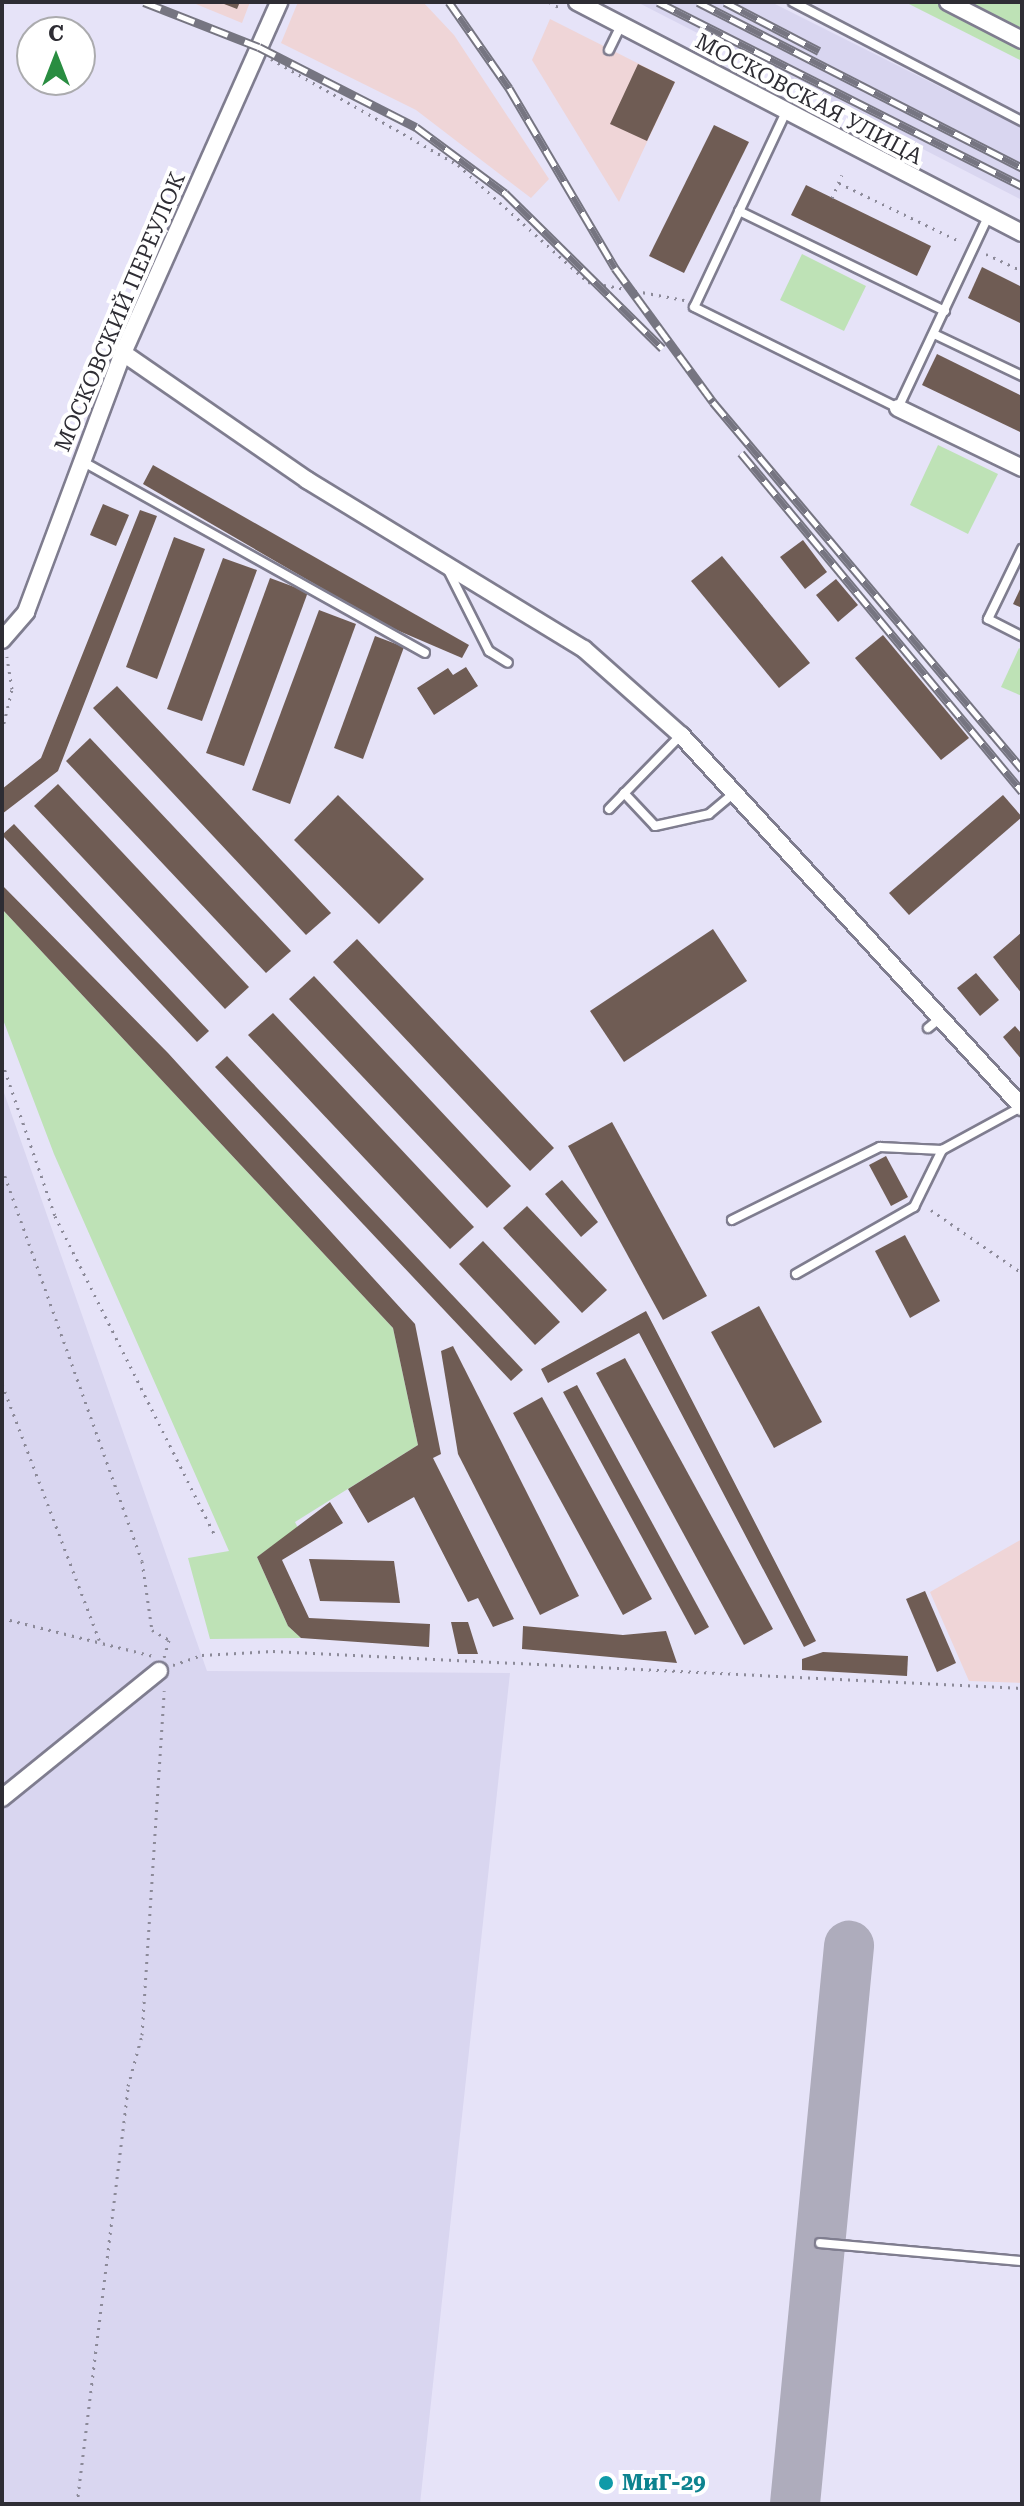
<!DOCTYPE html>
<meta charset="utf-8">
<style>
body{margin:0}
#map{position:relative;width:1024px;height:2506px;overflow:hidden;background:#e6e3f8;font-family:"Roboto Serif",serif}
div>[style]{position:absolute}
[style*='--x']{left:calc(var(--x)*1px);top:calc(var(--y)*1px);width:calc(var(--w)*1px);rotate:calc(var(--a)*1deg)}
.industrial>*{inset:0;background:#efd5d7}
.built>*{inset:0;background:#d9d6f0}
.green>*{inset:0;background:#bee2b6}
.taxiway>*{height:50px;margin:-25px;padding:0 25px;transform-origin:25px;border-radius:25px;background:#aeacbc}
.building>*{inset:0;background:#6f5c54}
.path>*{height:3px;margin-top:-1.5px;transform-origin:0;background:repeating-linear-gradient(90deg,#8c8a99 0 2px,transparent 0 8px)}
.roads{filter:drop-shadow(2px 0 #7f7d8f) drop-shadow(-2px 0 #7f7d8f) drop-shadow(0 2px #7f7d8f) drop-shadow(0 -2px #7f7d8f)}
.lane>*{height:8px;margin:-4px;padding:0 4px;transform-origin:4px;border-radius:4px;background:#fff}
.street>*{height:16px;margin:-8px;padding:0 8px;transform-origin:8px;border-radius:8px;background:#fff}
.rail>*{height:9px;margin-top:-4.5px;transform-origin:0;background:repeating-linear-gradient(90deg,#fff 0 18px,#767581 0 36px);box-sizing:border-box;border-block:2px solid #767581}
.dots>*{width:22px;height:22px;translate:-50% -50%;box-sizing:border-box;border:4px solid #fff;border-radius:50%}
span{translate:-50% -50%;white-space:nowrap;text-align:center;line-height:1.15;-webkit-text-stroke:8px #fff;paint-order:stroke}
.street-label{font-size:22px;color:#2e2d34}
.culture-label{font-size:22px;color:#0d838f;font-weight:700}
.left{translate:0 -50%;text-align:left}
.frame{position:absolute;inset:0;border:4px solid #2e2d34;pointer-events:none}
.north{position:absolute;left:16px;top:16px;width:80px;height:80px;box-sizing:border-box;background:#fff;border:2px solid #ababae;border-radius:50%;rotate:0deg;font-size:22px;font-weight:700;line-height:32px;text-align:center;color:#2e2d34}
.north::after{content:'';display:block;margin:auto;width:28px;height:36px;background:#298d41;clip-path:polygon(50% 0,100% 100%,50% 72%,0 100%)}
</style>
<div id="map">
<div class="industrial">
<i style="clip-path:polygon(191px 2px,250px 2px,242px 23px)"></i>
<i style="clip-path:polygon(298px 2px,423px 2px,454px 35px,549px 179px,531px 198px,416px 110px,281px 43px)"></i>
<i style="clip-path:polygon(550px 19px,675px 82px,619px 202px,532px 60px)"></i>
<i style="clip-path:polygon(1022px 1539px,1022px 1683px,969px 1681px,930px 1592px)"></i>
</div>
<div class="built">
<i style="clip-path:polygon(637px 2px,771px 2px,1022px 128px,1022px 200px)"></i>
<i style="clip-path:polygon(2px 1087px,207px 1671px,510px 1673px,420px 2504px,2px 2504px)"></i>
</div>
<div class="green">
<i style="clip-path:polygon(905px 2px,1022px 2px,1022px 61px)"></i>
<i style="clip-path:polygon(802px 254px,866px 286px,844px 331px,780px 300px)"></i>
<i style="clip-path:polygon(938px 445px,998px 474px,968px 534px,910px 505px)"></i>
<i style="clip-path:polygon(1019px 648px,1022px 650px,1022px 696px,1001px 687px)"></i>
<i style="clip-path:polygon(2px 909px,393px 1328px,418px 1445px,295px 1522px,298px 1528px,257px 1557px,288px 1626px,301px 1638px,210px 1639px,188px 1558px,229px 1551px,54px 1154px,2px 1017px)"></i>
</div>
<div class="taxiway">
<i style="--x:795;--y:2504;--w:561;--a:-84.47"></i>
</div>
<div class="building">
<i style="clip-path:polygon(219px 2px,240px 2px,237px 9px)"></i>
<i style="clip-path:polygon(638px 64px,675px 82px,647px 141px,610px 124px)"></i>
<i style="clip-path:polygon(714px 125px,749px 142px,684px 273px,649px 256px)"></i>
<i style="clip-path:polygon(806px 185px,931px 246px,917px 276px,791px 215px)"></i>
<i style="clip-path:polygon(982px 267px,1022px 287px,1022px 324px,968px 298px)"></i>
<i style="clip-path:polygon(937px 354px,1022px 396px,1022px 433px,922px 385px)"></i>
<i style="clip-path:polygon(153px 465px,469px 645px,462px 658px,385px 625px,143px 484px)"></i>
<i style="clip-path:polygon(103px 504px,129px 515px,116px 546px,90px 535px)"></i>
<i style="clip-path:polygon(140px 510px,157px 516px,58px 771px,2px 814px,2px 789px,41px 758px)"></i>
<i style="clip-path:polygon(174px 537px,205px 549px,157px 679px,126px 667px)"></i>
<i style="clip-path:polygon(803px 540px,827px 572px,805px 589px,780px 557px)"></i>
<i style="clip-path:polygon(722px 556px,810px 663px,779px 688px,691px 581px)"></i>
<i style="clip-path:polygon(223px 558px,257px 570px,202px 721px,167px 709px)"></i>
<i style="clip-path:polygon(270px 578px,308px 592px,244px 766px,206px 753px)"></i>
<i style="clip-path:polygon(836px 579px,858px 605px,838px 622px,816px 595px)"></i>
<i style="clip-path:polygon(1022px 585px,1022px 608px,1013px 604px)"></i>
<i style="clip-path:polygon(319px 610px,356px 624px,290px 804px,252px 790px)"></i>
<i style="clip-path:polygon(883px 635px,969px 738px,941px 760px,855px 658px)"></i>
<i style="clip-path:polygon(375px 636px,404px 647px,363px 759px,334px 748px)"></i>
<i style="clip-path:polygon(466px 667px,478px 686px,434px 715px,417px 688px,448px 668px,453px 675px)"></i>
<i style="clip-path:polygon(117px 686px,331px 913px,306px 935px,93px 708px)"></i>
<i style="clip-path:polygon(90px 738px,291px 951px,266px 973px,66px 761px)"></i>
<i style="clip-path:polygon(58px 784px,249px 987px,225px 1009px,34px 806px)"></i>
<i style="clip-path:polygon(338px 795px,424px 879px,379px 924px,294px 840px)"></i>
<i style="clip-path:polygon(1003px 795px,1022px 817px,909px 915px,889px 893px)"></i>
<i style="clip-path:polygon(14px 824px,209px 1031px,197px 1042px,2px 835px)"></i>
<i style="clip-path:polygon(2px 885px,168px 1053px,415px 1324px,441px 1454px,433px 1458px,514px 1619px,493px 1627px,478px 1598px,468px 1602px,414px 1497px,368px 1523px,348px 1489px,418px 1445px,393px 1328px,2px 909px)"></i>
<i style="clip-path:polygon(713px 929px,747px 981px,624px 1062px,590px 1011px)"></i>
<i style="clip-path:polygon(1022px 932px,1022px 994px,993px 957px)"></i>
<i style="clip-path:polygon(357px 939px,554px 1148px,530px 1171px,333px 962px)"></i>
<i style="clip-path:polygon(976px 973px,999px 1000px,980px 1016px,957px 988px)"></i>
<i style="clip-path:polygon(314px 976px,511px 1186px,487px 1208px,289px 999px)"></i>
<i style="clip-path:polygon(273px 1013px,474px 1227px,450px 1249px,248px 1035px)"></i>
<i style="clip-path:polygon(1015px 1026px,1022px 1034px,1022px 1060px,1003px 1037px)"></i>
<i style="clip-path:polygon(227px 1056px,523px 1370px,511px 1381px,215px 1067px)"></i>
<i style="clip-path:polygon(612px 1122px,707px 1296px,663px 1320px,568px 1146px)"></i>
<i style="clip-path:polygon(886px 1156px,908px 1197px,891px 1206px,869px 1165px)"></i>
<i style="clip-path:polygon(562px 1180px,598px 1222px,581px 1237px,545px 1194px)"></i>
<i style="clip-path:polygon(527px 1206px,607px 1290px,582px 1313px,503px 1228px)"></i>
<i style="clip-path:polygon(905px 1235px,940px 1301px,910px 1318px,875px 1251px)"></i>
<i style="clip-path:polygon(483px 1241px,560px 1322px,535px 1345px,459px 1264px)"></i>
<i style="clip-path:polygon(759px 1306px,822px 1422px,774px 1448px,711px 1332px)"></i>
<i style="clip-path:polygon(646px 1311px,816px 1641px,804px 1647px,639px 1333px,548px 1383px,541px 1369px)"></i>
<i style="clip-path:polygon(453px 1346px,579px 1596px,540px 1615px,458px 1454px,441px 1351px)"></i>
<i style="clip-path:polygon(625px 1358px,773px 1629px,744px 1645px,596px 1373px)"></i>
<i style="clip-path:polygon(577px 1385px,709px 1627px,695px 1635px,563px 1392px)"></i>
<i style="clip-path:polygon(542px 1397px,652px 1599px,623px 1615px,513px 1413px)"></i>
<i style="clip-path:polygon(330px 1502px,343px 1523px,282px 1560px,309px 1618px,430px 1624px,429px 1647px,301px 1638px,288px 1626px,257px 1557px)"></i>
<i style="clip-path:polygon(309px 1559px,394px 1561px,400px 1603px,320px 1601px)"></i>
<i style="clip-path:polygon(925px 1591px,956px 1663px,937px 1672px,906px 1599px)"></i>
<i style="clip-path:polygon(451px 1622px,468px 1622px,478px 1654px,458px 1654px)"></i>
<i style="clip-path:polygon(523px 1626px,623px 1635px,666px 1631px,677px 1663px,522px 1649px)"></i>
<i style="clip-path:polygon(823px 1652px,908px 1656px,907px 1676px,802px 1670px,802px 1659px)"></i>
</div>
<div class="path">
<i style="--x:549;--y:2;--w:15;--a:28"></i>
<i style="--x:271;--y:59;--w:215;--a:29.5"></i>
<i style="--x:458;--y:165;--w:175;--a:42"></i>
<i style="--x:588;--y:282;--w:98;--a:10.6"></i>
<i style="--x:839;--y:183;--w:136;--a:25.8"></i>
<i style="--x:832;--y:198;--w:25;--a:-67"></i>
<i style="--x:986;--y:254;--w:40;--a:25"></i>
<i style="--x:2;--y:731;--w:43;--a:-76.6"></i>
<i style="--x:12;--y:689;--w:33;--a:-99"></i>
<i style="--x:2;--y:1062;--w:163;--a:71"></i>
<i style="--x:55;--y:1216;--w:359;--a:63.4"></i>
<i style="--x:2;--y:1168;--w:417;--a:70.4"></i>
<i style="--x:142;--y:1561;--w:70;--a:81.8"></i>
<i style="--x:152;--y:1630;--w:20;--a:30"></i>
<i style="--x:169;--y:1640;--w:18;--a:106"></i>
<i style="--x:931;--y:1210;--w:111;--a:34.7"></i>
<i style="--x:2;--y:1384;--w:274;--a:69.2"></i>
<i style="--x:2;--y:1618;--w:156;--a:14.1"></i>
<i style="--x:173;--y:1665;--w:31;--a:-19"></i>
<i style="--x:202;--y:1655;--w:71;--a:-3.2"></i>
<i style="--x:273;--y:1651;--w:750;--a:2.83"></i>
<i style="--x:77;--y:2504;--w:421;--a:-83"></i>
<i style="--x:128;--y:2086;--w:53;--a:-74.6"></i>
<i style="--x:142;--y:2035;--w:345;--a:-86.3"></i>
</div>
<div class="roads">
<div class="lane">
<i style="--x:793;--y:2;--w:258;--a:27.5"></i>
<i style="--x:609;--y:50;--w:28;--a:-64"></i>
<i style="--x:785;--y:114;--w:213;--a:115.2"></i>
<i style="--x:694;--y:307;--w:228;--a:26.3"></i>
<i style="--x:898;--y:408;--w:211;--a:-64.8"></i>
<i style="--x:739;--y:211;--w:229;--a:25.9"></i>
<i style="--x:934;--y:334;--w:98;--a:25.5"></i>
<i style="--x:80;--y:460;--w:395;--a:29.2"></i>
<i style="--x:1022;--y:549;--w:78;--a:115.9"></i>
<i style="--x:988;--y:619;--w:38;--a:27"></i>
<i style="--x:448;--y:570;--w:91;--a:63.2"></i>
<i style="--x:489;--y:651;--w:22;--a:32"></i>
<i style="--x:624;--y:793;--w:45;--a:46.8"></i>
<i style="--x:655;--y:826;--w:55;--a:-12.5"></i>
<i style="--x:709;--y:814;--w:33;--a:-40"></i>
<i style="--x:609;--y:809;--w:103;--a:-45.8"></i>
<i style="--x:928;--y:1028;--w:14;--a:-39"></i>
<i style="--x:732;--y:1220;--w:165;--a:-26.3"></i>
<i style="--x:880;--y:1147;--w:62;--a:2.8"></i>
<i style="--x:942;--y:1150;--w:90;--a:-28.6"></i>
<i style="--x:796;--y:1274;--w:136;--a:-29.6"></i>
<i style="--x:914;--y:1207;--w:64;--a:-63.8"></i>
<i style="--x:820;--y:2243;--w:203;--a:5.1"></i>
</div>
<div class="street">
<i style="--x:577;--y:2;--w:501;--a:27.43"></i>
<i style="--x:948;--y:2;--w:83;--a:27.2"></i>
<i style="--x:123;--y:353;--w:224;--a:34.6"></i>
<i style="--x:307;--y:480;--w:324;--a:31.4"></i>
<i style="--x:584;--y:649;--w:130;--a:41.6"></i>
<i style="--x:681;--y:735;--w:505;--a:47.49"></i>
<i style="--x:898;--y:408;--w:138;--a:25.8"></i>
<i style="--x:2;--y:640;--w:37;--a:-49"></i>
<i style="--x:26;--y:612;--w:277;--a:-69.5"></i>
<i style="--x:123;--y:353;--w:384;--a:-66"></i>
<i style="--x:2;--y:1798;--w:202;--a:-39"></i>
</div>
</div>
<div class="rail">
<i style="--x:144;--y:2;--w:123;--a:21.4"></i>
<i style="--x:259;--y:47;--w:176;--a:27"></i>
<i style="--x:416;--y:127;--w:111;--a:36.6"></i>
<i style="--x:505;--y:193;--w:221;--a:44.6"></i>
<i style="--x:449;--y:2;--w:105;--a:55.1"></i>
<i style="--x:509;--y:88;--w:209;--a:59.5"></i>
<i style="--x:615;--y:268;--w:166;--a:53.8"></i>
<i style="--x:713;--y:402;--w:480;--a:49.9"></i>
<i style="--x:658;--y:2;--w:408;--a:26.8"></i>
<i style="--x:698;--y:2;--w:364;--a:27.1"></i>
<i style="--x:725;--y:2;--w:106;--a:27.5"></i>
<i style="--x:741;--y:453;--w:440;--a:50.3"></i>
</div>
<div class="dots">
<i style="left:606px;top:2483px;background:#0f9aa8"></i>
</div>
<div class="street-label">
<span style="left:809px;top:99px;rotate:28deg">МОСКОВСКАЯ УЛИЦА</span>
<span style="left:120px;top:312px;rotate:-67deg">МОСКОВСКИЙ ПЕРЕУЛОК</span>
</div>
<div class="culture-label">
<span class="left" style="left:622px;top:2483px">МиГ-29</span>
</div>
<div class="frame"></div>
<div class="north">С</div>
</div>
